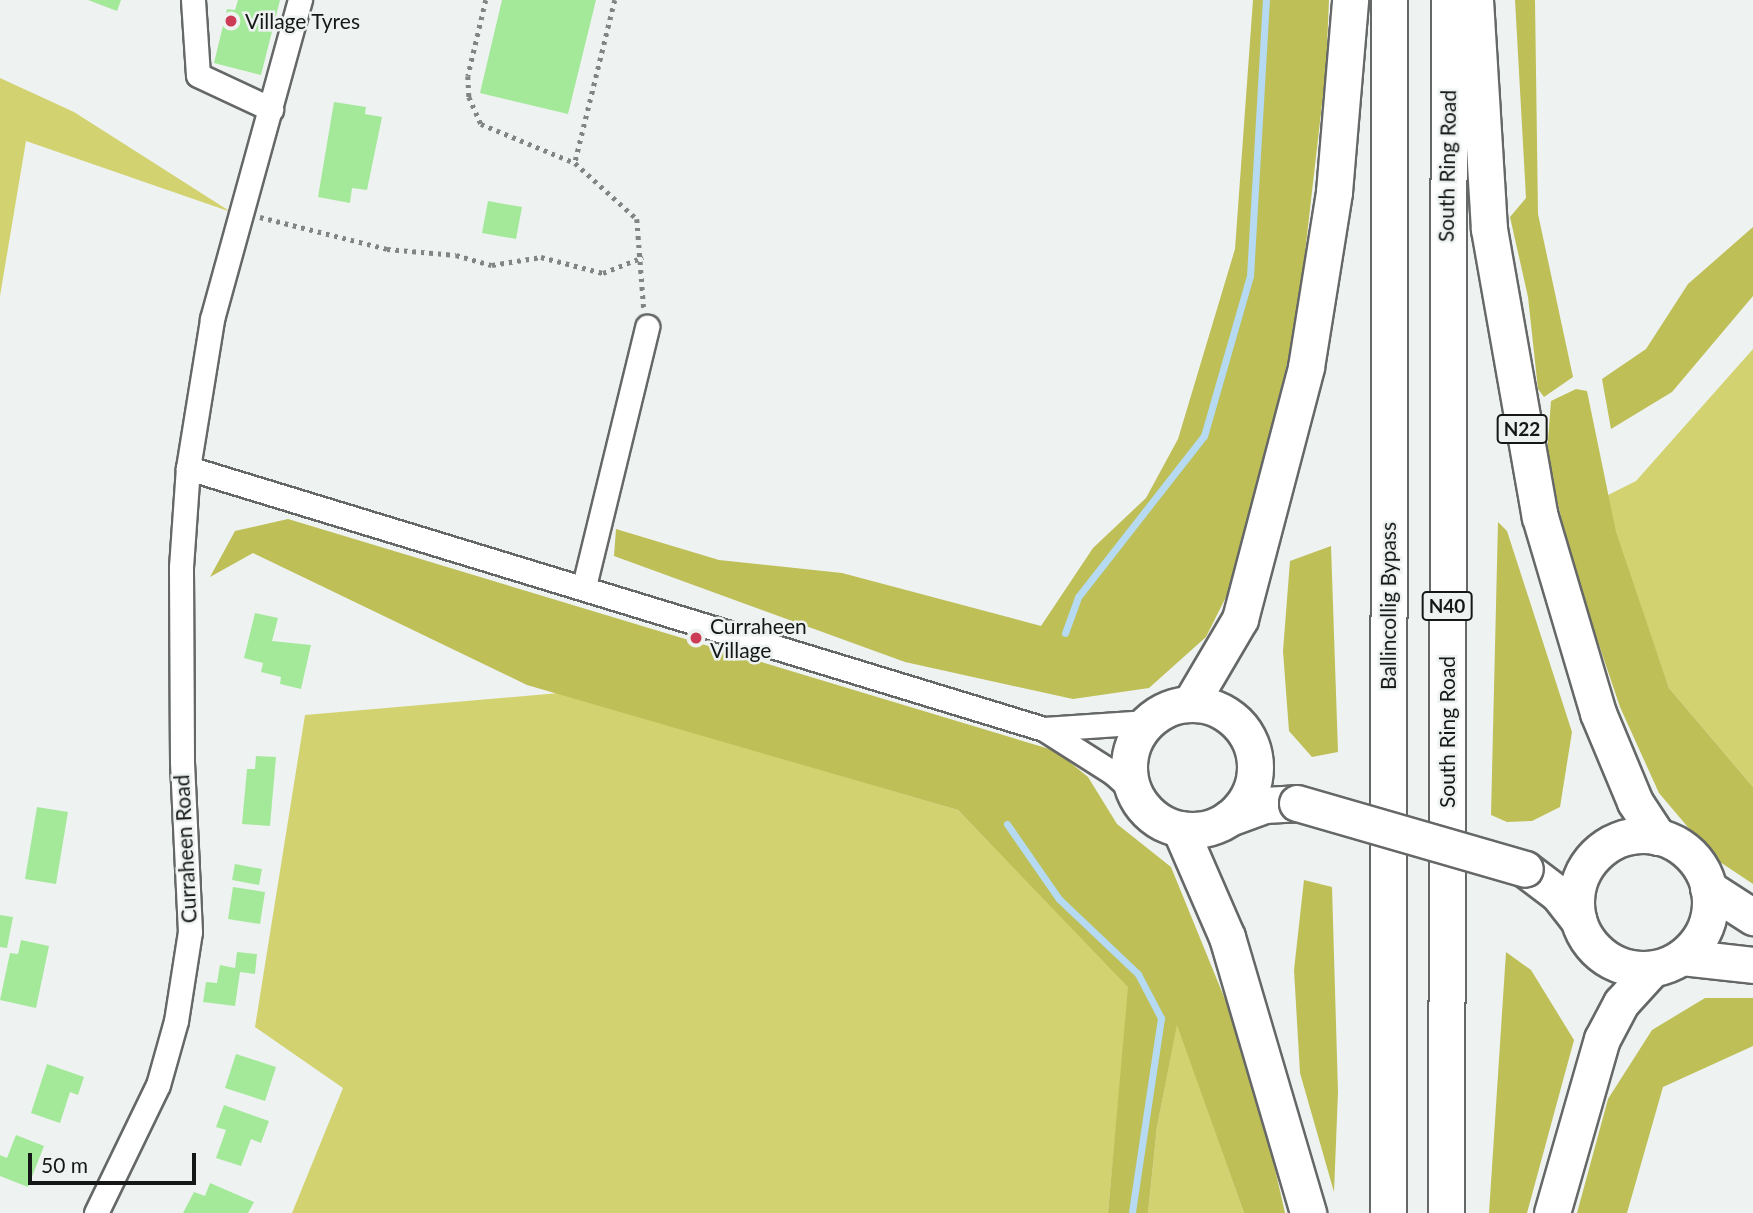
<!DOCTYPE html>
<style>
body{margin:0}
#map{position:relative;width:1753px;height:1213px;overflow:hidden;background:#eef2f1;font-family:Lato,sans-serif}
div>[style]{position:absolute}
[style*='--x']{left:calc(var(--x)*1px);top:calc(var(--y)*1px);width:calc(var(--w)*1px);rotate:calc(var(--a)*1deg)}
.green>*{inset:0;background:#d2d370}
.forest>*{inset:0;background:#bebf57}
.stream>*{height:7px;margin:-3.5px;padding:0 3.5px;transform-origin:3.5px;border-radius:3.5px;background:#b5daf2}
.building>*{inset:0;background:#a4e99a}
.path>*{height:4.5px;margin-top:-2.25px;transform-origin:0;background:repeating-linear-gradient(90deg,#828584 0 3.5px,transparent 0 8.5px)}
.roads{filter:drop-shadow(2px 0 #656867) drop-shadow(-2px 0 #656867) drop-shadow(0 2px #656867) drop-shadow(0 -2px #656867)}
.minor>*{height:23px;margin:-11.5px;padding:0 11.5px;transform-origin:11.5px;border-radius:11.5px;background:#fff}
.highway>*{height:35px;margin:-17.5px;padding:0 17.5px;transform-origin:17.5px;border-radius:17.5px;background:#fff}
.highway>.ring{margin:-17.5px;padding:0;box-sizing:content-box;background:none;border:35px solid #fff;border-radius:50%}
.bridges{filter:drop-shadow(2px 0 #656867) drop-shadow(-2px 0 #656867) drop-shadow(0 2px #656867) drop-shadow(0 -2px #656867)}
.highway-bridge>*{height:35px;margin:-17.5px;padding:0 17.5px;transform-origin:17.5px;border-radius:17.5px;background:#fff}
.dots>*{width:19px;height:19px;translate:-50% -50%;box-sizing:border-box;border:4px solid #eef2f1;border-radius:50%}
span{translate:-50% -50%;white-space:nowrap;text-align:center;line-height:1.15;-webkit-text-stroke:5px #eef2f1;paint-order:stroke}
.shield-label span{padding:2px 5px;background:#eef2f1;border:2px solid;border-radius:5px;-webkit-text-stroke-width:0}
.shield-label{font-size:19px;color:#161817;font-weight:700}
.poi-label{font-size:21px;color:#161817}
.left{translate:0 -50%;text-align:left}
.street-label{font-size:21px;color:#161817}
.scale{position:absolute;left:28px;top:1153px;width:168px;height:32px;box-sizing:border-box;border:4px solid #161817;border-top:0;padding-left:9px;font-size:21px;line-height:24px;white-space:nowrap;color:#161817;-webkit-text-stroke:5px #eef2f1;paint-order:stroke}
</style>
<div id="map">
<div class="green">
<i style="clip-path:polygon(0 78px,74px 112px,231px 212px,26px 141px,0 296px)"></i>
<i style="clip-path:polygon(1753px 349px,1753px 787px,1669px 688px,1615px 532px,1608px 495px,1636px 481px)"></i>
<i style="clip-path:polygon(559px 693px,958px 810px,1129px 987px,1108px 1213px,292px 1213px,343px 1088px,255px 1027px,305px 715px)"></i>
<i style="clip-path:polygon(1177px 1023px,1244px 1213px,1148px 1213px,1157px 1127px)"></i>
</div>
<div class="forest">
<i style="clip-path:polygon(1253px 0,1329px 0,1326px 69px,1297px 323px,1233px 583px,1206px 637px,1149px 688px,1073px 699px,905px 662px,614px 556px,616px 529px,719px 560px,842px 573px,1041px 626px,1093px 548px,1146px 498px,1178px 439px,1235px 249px)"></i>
<i style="clip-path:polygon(1515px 0,1535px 0,1538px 214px,1573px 377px,1544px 397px,1538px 389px,1528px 297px,1510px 217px,1526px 198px)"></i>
<i style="clip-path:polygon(1753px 227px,1753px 296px,1672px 392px,1611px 429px,1602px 379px,1646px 349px,1688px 284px)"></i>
<i style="clip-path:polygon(1576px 389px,1587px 391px,1616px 532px,1669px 688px,1753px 787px,1753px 884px,1714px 858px,1659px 793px,1620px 707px,1571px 562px,1547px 454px,1551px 401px)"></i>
<i style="clip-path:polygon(288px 519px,1056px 751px,1088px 777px,1117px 824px,1171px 867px,1251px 1063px,1285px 1213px,1244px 1213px,1177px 1025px,1157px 1127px,1148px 1213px,1108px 1213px,1128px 987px,958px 810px,527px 685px,253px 553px,210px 577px,235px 531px)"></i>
<i style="clip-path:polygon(1498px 522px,1507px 531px,1572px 732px,1560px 807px,1532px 821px,1507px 822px,1491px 815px)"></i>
<i style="clip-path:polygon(1331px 546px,1338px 752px,1312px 757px,1289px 731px,1283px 651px,1290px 561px)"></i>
<i style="clip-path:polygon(1304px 880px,1332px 887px,1338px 1092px,1334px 1192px,1300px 1073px,1294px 970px)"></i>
<i style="clip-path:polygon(1506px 952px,1531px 970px,1574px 1040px,1527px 1213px,1489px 1213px)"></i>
<i style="clip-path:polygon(1705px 998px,1753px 998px,1753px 1046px,1663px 1087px,1627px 1213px,1577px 1213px,1608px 1099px,1652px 1030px)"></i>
</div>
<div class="stream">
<i style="--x:1065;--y:633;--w:38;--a:-70"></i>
<i style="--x:1078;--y:597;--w:204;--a:-52"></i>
<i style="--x:1204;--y:436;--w:166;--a:-74"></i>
<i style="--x:1250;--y:276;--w:276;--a:-86.7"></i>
<i style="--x:1007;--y:824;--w:91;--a:55.3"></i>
<i style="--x:1059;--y:899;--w:109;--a:43.5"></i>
<i style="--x:1138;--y:974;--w:50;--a:62.4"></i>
<i style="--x:1161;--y:1018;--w:197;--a:98.5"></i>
</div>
<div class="building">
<i style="clip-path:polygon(88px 0,121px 0,117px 11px)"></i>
<i style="clip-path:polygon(238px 0,280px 0,261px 75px,214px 63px,227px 9px,235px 10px)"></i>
<i style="clip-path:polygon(502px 0,596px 0,568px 114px,480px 93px)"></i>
<i style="clip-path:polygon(334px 102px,366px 107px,365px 114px,382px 117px,367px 190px,352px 188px,350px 203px,318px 197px)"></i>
<i style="clip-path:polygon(488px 201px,522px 207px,516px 239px,482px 233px)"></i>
<i style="clip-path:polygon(255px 613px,278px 618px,272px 641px,311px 645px,301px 689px,280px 684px,281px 677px,261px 672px,263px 663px,244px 658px)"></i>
<i style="clip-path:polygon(256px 756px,276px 757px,270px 826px,242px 824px,247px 769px,255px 769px)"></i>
<i style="clip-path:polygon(37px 807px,68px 812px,56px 884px,25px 879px)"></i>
<i style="clip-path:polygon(235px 864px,262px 869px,259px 885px,232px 880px)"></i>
<i style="clip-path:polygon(233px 887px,265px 892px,260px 924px,228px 919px)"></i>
<i style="clip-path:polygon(0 915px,13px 917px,7px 948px,0 947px)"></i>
<i style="clip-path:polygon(21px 940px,49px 946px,36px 1008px,0 1000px,10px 953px,18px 954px)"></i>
<i style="clip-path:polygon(237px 952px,257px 954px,255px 974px,240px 972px,235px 1006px,203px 1002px,206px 982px,217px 983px,220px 965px,235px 968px)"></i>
<i style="clip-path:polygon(236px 1054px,276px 1067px,265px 1101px,225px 1088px)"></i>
<i style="clip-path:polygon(47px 1064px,84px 1077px,78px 1095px,70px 1092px,60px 1123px,31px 1113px)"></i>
<i style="clip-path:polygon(224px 1105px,269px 1121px,261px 1143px,251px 1139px,241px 1166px,216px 1158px,226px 1130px,216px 1127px)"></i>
<i style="clip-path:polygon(16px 1135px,44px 1146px,28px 1187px,0 1176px,0 1155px,7px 1158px)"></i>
<i style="clip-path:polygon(210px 1183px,254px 1202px,248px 1213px,183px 1213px,194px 1192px,205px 1196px)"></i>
</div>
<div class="path">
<i style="--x:486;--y:0;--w:78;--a:103.3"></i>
<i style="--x:468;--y:76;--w:21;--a:87"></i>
<i style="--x:469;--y:97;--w:30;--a:66"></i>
<i style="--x:481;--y:124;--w:102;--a:22.5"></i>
<i style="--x:615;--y:0;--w:168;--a:103.8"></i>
<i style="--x:575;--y:163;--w:84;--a:42.1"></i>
<i style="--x:637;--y:219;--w:90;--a:85.6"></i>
<i style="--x:260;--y:217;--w:131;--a:14.1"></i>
<i style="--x:387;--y:249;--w:69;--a:5"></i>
<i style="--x:456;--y:255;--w:37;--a:16"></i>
<i style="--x:492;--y:265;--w:50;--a:-9.3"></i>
<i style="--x:541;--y:257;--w:64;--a:14.5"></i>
<i style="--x:603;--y:273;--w:43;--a:-21.8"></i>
</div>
<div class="roads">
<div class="minor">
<i style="--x:193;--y:0;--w:75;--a:86.2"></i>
<i style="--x:198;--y:75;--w:81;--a:25"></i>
<i style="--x:188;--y:468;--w:895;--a:16.96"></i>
<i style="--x:1044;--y:729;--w:82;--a:32.5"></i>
<i style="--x:1113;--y:773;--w:27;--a:42"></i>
<i style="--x:584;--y:586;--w:267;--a:-76.3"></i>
<i style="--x:1044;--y:729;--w:104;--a:-3.9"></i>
<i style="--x:96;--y:1213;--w:142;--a:-64.2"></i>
<i style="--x:158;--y:1085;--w:66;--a:-74.3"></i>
<i style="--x:176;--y:1021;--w:90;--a:-81.1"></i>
<i style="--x:190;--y:932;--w:171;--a:-92.7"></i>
<i style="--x:182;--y:761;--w:194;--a:-90.3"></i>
<i style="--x:181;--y:567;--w:99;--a:-86"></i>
<i style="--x:188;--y:468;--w:151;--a:-80.8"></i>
<i style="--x:212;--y:319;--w:331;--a:-74.6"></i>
</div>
<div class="highway">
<i style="--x:1475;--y:0;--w:229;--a:86.5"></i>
<i style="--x:1489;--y:229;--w:292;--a:80"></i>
<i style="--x:1540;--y:517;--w:204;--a:73.5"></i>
<i style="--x:1598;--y:713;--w:96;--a:67.4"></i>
<i style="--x:1635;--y:802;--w:42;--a:56.7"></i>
<i style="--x:1190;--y:704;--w:99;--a:-59.5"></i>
<i style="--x:1240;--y:619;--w:260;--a:-75.3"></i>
<i style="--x:1306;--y:367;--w:177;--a:-80.9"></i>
<i style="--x:1334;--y:192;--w:193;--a:-85.2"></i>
<i class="ring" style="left:1129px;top:704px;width:91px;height:91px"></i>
<i style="--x:1229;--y:818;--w:37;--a:-20"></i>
<i style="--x:1264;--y:805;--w:33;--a:-3"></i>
<i style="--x:1180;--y:829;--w:118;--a:66.5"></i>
<i style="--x:1227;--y:937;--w:288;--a:73.6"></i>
<i class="ring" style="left:1576px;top:835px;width:99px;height:99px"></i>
<i style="--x:1525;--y:869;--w:41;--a:37.1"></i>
<i style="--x:1558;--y:894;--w:33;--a:52"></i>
<i style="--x:1708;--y:888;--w:54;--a:32.8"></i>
<i style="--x:1682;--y:957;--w:71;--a:6.4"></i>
<i style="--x:1388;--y:1213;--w:1213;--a:-89.95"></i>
<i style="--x:1446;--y:1213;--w:1213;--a:-89.86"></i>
<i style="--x:1552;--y:1213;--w:181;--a:-74"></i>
<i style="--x:1602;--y:1039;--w:41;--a:-62.2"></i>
<i style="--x:1621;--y:1003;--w:46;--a:-47.6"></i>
</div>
</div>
<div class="bridges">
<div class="highway-bridge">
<i style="--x:1297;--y:803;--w:237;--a:16.1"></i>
</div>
</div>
<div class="dots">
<i style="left:231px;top:21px;background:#cc3c57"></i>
<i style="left:696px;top:638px;background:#cc3c57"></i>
</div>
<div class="shield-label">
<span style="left:1522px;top:429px">N22</span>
<span style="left:1447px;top:606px">N40</span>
</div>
<div class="poi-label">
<span class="left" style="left:245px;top:21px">Village Tyres</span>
<span class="left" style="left:710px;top:638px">Curraheen<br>Village</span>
</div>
<div class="street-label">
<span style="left:1447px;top:166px;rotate:-89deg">South Ring Road</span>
<span style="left:1388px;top:606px;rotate:-90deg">Ballincollig Bypass</span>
<span style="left:1447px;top:732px;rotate:-90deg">South Ring Road</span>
<span style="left:185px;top:849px;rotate:-93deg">Curraheen Road</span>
</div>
<div class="scale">50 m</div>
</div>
